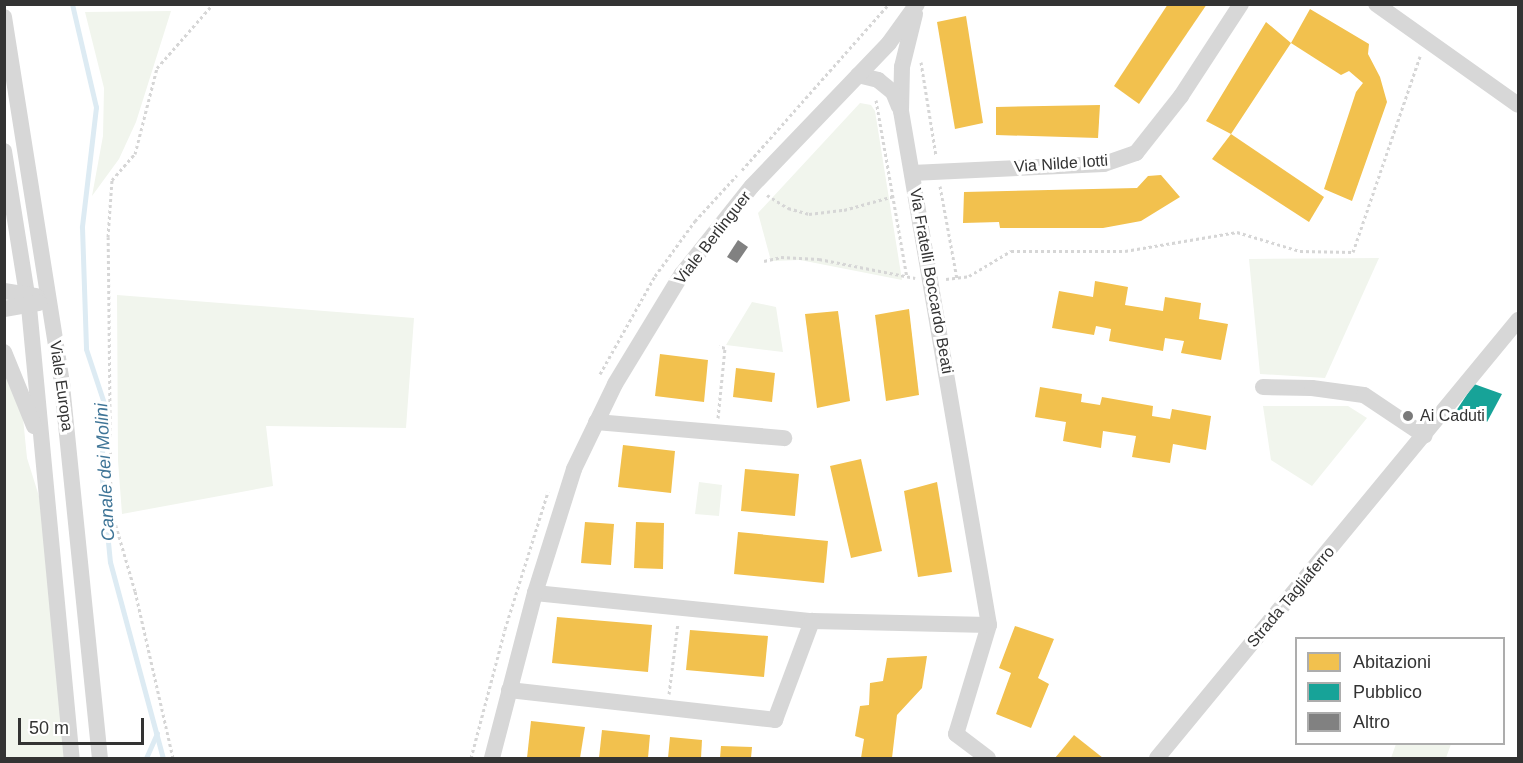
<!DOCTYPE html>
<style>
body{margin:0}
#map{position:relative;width:1523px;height:763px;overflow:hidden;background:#fff;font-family:Arial,sans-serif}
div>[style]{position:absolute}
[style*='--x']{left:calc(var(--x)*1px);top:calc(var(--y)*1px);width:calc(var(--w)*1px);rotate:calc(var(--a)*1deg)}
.green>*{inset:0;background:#f1f5ed}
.homes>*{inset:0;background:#f2c14e}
.public>*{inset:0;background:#17a398}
.stream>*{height:5px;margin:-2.5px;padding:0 2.5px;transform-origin:2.5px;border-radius:2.5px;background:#ddebf3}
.building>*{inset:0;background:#818181}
.path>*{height:3px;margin-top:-1.5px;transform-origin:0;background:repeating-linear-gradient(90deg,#d6d6d6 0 3px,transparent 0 6px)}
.minor>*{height:16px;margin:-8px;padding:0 8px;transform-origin:8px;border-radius:8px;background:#d7d7d7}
.dots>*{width:16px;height:16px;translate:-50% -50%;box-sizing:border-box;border:3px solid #fff;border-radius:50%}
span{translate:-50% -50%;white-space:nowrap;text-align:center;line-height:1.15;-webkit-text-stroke:6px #fff;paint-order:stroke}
.street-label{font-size:16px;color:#333}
.poi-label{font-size:16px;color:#333}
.left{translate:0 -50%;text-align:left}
.water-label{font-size:18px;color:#3f7597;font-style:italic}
.frame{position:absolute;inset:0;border:6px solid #333;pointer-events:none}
.legend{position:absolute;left:1295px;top:637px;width:210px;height:108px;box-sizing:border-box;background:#fff;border:2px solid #adadad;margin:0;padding:8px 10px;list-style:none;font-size:18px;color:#333}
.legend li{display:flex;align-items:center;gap:12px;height:30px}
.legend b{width:30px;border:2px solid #adadad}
.scale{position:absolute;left:18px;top:718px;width:126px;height:27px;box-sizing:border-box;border:3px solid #333;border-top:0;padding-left:8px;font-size:18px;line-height:21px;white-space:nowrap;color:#333;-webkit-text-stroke:4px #fff;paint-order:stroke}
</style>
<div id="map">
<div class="green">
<i style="clip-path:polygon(171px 11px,136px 122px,119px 159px,92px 196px,103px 136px,104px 88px,85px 12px)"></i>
<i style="clip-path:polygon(860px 103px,871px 105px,875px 111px,902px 280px,800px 260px,771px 261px,758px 213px)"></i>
<i style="clip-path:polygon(1379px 258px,1325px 378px,1260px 374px,1249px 259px)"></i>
<i style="clip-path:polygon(117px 295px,414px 318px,406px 428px,266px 426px,273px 486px,122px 514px,118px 461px)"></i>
<i style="clip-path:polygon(752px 302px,776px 307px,783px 352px,726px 345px)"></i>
<i style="clip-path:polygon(4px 372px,23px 418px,27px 458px,42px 506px,66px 758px,5px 758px)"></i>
<i style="clip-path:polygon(1263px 406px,1348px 406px,1367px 418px,1312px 486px,1271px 460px)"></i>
<i style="clip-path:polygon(699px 482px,722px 485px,719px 516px,695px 514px)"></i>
<i style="clip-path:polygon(1396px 744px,1451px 744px,1446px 758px,1391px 758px)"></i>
</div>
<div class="homes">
<i style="clip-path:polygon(1168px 4px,1207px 4px,1139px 104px,1114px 86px)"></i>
<i style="clip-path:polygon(1310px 9px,1369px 44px,1368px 54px,1380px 77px,1387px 102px,1352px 201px,1324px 189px,1356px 92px,1363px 83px,1349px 71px,1341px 75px,1291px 43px,1231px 134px,1206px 121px,1266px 22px,1291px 43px)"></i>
<i style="clip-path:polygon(966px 16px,983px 123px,955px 129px,937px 22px)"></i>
<i style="clip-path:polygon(1100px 105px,1098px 138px,996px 135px,996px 107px)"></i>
<i style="clip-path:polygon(1231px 134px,1324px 197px,1309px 222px,1212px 159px)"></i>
<i style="clip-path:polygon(1161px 175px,1180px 197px,1141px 221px,1103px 228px,1000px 228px,999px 222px,963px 223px,964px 192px,1137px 188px,1148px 176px)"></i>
<i style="clip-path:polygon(1095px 281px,1128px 287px,1125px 305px,1163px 311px,1165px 297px,1201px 303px,1199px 319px,1228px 324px,1221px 360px,1181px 353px,1184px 341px,1165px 338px,1163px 351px,1109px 341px,1111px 329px,1096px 326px,1094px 335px,1052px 328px,1059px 291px,1093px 297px)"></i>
<i style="clip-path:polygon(909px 309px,919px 395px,886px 401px,875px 315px)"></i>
<i style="clip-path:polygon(838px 311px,850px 401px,817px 408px,805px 314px)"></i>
<i style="clip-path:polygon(660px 354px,708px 360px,704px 402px,655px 396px)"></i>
<i style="clip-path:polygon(736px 368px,775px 373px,772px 402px,733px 397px)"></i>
<i style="clip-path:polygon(1040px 387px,1082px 394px,1081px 402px,1100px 405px,1102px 397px,1153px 406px,1152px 416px,1170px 419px,1172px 409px,1211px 416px,1206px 450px,1173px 444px,1170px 463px,1132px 457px,1136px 436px,1103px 431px,1101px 448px,1063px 441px,1066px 422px,1035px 417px)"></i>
<i style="clip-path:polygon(623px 445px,675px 451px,671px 493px,618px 487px)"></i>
<i style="clip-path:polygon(861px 459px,882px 551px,851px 558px,830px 466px)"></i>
<i style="clip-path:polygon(745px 469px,799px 474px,795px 516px,741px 511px)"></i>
<i style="clip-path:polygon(937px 482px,952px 572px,918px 577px,904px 491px)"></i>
<i style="clip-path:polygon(585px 522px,614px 524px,611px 565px,581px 563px)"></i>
<i style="clip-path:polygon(636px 522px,664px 523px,663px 569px,634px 568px)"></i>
<i style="clip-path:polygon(738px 532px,828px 541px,824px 583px,734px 574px)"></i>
<i style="clip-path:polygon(557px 617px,652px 625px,648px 672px,552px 663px)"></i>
<i style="clip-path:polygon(1015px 626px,1054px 639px,1038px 678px,1049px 684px,1031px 728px,996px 714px,1011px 673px,999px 668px)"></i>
<i style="clip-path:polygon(690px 630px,768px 636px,764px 677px,686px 670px)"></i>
<i style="clip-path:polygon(927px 656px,922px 688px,897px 715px,892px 758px,861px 758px,864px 739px,855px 736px,860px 706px,869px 705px,870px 683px,883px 681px,887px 658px)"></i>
<i style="clip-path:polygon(531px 721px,585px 727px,580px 758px,527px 758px)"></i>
<i style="clip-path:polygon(602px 730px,650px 735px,648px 758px,599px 758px)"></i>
<i style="clip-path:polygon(1074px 735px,1103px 758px,1055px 758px)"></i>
<i style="clip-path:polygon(670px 737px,702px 740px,701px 758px,668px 758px)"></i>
<i style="clip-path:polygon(721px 746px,752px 747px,751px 758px,720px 758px)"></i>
</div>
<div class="public">
<i style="clip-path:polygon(1474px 384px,1502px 394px,1487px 422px,1456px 411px)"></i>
</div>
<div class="stream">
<i style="--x:72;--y:4;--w:106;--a:76.9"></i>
<i style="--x:96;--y:107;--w:121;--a:96.7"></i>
<i style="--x:82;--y:227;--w:122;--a:88.1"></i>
<i style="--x:86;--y:349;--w:60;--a:71.6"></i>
<i style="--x:105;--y:406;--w:63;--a:93.6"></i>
<i style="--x:101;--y:469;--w:93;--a:84.5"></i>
<i style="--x:110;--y:562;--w:203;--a:74.9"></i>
<i style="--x:146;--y:758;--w:27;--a:-66"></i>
</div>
<div class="building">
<i style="clip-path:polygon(738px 240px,748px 247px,737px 263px,727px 257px)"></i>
</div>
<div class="path">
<i style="--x:921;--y:62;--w:95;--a:80.9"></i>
<i style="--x:876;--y:100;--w:180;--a:80.1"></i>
<i style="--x:742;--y:170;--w:222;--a:-48.5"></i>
<i style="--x:940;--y:186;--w:95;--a:79.6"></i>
<i style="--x:767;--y:195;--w:25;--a:32"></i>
<i style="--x:788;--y:208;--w:22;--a:16"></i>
<i style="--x:809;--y:214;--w:35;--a:-7"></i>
<i style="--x:844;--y:210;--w:52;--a:-15.6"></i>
<i style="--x:764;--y:261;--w:17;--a:-13"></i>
<i style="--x:781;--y:257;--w:38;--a:3"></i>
<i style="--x:819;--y:259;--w:98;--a:11.2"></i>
<i style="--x:946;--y:279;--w:23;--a:-7"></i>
<i style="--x:969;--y:276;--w:49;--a:-30.8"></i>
<i style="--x:1011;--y:251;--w:114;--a:0"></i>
<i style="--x:1125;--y:251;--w:114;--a:-9.6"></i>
<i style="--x:1237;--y:232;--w:66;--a:16.8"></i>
<i style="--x:1300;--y:251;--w:53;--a:1.1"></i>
<i style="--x:1353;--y:252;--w:207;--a:-71.1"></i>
<i style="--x:600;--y:374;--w:112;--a:-60.7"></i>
<i style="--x:655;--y:276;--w:68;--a:-54"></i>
<i style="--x:695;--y:221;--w:62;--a:-47.6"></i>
<i style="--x:718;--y:418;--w:70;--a:-84.3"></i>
<i style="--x:725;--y:348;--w:6;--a:-162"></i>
<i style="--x:669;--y:694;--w:72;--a:-82.8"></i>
<i style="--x:173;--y:758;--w:171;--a:-102.8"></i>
<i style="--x:135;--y:591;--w:85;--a:-106.3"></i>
<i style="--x:111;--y:509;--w:272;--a:-90.6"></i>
<i style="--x:108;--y:237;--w:57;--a:-86"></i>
<i style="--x:112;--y:180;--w:35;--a:-49"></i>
<i style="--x:135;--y:154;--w:89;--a:-75.7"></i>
<i style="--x:157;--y:68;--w:85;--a:-48.8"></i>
<i style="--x:471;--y:758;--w:133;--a:-75.2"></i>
<i style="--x:505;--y:629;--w:144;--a:-72.6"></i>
</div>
<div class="minor">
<i style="--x:1376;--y:4;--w:174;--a:35.4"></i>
<i style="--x:915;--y:14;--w:55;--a:103.8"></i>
<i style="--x:902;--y:67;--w:44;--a:91.3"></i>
<i style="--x:901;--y:111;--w:521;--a:80.28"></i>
<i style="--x:989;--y:625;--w:114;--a:106.8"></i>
<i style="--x:956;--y:734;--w:40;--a:37"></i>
<i style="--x:4;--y:17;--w:373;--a:81"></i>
<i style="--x:62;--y:385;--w:375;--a:84.2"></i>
<i style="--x:858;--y:75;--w:21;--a:14"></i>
<i style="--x:878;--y:80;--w:19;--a:39"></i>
<i style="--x:893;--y:92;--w:16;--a:68"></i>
<i style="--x:4;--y:151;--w:158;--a:80.9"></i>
<i style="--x:29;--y:307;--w:453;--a:84.6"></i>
<i style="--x:912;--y:173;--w:192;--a:-2.7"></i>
<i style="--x:1104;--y:164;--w:34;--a:-19"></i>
<i style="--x:1136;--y:153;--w:73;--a:-51.7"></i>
<i style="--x:1181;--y:96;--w:110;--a:-56.9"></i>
<i style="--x:4;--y:291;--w:33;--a:9"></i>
<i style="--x:4;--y:309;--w:36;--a:-10"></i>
<i style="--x:4;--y:352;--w:80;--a:67.9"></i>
<i style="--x:1263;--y:387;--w:49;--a:1.2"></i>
<i style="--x:1312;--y:388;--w:52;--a:7.7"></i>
<i style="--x:1364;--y:395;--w:73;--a:33.9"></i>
<i style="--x:596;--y:422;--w:189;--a:4.9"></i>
<i style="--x:535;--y:593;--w:278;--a:5.8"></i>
<i style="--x:812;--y:621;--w:177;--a:1.3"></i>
<i style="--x:509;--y:690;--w:268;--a:6.4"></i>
<i style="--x:775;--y:720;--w:106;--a:-69.5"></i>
<i style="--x:492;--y:758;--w:171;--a:-75.4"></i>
<i style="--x:535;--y:593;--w:130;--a:-72.5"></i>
<i style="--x:574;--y:469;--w:94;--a:-64.2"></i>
<i style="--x:615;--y:384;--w:129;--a:-58.7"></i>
<i style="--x:682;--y:274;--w:112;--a:-51.5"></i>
<i style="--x:752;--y:186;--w:198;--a:-46.2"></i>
<i style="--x:889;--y:43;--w:48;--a:-54.3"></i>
<i style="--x:1157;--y:758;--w:568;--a:-50.5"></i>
</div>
<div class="dots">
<i style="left:1408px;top:416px;background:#7a7a7a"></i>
</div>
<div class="street-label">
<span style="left:1061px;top:164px;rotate:-4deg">Via Nilde Iotti</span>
<span style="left:713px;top:238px;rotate:-52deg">Viale Berlinguer</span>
<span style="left:931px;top:281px;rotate:80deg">Via Fratelli Boccardo Beati</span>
<span style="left:61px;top:386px;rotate:82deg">Viale Europa</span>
<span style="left:1291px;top:597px;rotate:-50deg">Strada Tagliaferro</span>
</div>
<div class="poi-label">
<span class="left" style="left:1420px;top:416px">Ai Caduti</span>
</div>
<div class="water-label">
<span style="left:105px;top:472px;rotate:-93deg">Canale dei Molini</span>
</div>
<div class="frame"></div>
<ul class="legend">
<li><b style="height:16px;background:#f2c14e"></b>Abitazioni</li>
<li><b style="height:16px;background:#17a398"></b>Pubblico</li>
<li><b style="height:16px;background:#818181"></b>Altro</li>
</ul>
<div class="scale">50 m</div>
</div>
